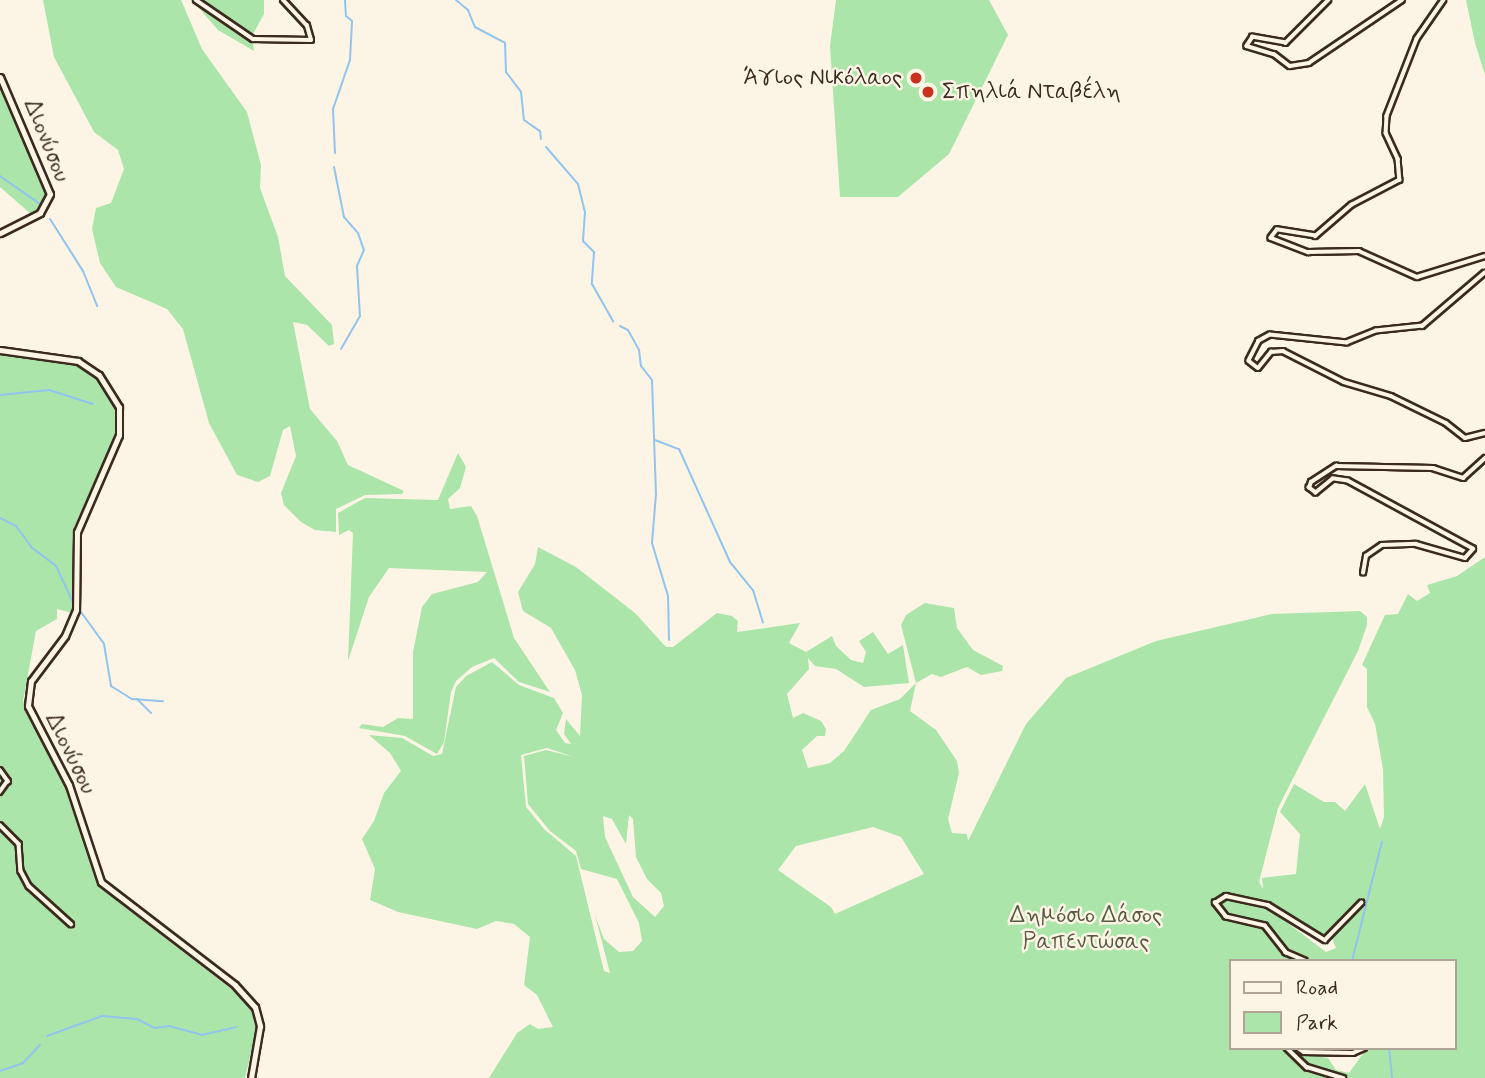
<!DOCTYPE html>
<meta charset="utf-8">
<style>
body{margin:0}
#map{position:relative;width:1485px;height:1078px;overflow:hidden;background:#fcf5e5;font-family:Mynerve,sans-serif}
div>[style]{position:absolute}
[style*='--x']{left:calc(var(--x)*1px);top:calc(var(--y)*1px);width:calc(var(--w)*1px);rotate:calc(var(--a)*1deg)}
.green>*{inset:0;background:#ace5aa}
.stream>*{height:2px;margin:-1px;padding:0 1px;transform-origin:1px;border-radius:1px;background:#91c4ee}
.roads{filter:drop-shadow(2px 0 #3b2a1e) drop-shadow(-2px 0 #3b2a1e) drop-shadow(0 2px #3b2a1e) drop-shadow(0 -2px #3b2a1e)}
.street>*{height:3.5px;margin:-1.75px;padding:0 1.75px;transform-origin:1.75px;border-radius:1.75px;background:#fcf5e5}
.secondary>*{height:5px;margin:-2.5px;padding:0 2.5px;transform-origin:2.5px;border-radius:2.5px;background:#fcf5e5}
.dots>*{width:19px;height:19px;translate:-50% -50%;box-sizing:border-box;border:4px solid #fcf5e5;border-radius:50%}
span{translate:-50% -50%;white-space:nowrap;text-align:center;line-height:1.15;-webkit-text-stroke:5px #fcf5e5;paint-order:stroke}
.poi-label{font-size:23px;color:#3b2a1e}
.right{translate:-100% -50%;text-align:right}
.left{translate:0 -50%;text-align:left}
.street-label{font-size:23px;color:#3b2a1e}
.park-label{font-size:23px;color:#575941}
.legend{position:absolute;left:1229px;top:959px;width:228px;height:91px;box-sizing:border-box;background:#fcf5e5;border:2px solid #afa495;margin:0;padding:9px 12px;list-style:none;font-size:21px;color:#3b2a1e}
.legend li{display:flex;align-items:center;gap:14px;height:35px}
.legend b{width:35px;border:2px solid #afa495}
</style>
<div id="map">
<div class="green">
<i style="clip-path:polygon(43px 0,181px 0,202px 49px,247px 112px,261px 165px,260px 188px,278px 237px,285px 276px,332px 325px,334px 344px,329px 346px,307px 325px,293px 322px,310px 409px,337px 441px,348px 465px,404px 491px,402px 494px,365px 495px,336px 509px,336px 532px,315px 530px,301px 522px,284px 505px,281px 493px,296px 456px,290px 426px,283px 430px,270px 476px,258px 482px,237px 475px,209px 423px,183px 329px,167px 309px,116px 287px,100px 263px,92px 229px,96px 208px,111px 203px,124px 169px,118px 150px,94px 132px,54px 57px)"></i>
<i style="clip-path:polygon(192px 0,264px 0,264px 14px,252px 36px,254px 51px,218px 30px)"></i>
<i style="clip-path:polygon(836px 0,989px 0,1008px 35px,949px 154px,898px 197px,840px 197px,830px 46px)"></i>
<i style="clip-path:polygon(1466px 0,1485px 0,1485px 75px,1475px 43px)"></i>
<i style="clip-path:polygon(0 86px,47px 193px,46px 202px,32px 215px,0 187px)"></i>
<i style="clip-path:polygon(0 353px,47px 355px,86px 367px,102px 381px,116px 406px,116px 436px,74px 527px,77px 584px,72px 613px,57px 609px,57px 619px,36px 631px,23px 701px,67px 788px,96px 877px,121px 904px,252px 1005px,258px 1023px,245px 1078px,0 1078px)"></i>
<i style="clip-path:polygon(458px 453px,466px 467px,460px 488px,448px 499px,450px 509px,471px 506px,477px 516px,514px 638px,550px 692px,519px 682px,494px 658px,472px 667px,456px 681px,451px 692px,444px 742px,437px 754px,405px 736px,359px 728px,362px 724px,383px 727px,398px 718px,413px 719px,413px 652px,422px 607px,432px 594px,478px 582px,487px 572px,389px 568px,369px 597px,348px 661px,353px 533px,349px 530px,339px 535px,338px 513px,365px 498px,438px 500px)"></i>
<i style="clip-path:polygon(evenodd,538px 547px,576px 567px,635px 613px,666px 647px,673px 647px,717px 613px,732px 616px,738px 621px,737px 632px,800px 623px,789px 643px,806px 652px,832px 636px,836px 646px,851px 660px,863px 663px,866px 652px,859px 641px,873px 632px,888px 654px,903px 645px,909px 683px,864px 687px,836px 669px,815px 666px,808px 658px,809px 669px,787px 694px,793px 718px,803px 713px,821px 721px,826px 729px,825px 736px,817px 736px,802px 750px,808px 768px,830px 763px,844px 751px,871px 710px,900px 699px,916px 683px,901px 625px,906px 615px,925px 603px,954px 608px,957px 628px,973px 650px,1003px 666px,1002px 671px,981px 675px,967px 667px,941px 677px,932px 674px,916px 683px,910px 711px,936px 730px,957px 761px,959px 773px,948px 819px,952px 833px,967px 834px,968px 841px,1026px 724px,1066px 678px,1156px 641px,1272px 614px,1360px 611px,1367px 617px,1367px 625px,1358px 651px,1278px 808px,1259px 882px,1263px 889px,1262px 878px,1296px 874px,1300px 834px,1280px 812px,1294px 784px,1324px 802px,1335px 802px,1345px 811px,1365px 784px,1380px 829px,1384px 817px,1383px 769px,1375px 724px,1367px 707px,1367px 669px,1362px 665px,1385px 615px,1398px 614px,1408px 594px,1417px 601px,1430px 593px,1427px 585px,1457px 576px,1485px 557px,1485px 1078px,489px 1078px,517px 1033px,530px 1024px,538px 1029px,553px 1027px,537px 995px,524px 985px,530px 937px,514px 924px,496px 921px,477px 929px,398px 912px,370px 900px,375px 869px,362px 839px,374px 821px,384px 793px,401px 771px,390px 753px,369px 735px,402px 738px,433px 756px,442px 754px,456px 687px,466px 676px,492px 662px,519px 685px,554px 698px,563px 713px,556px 730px,565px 743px,571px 744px,564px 734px,566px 719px,580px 736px,582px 695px,575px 670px,551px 628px,523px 611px,518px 592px,535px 564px,538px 547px,547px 748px,574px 757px,546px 750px,524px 756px,528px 804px,550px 831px,576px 851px,581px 869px,617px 879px,639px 923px,642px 941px,633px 951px,619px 952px,604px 939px,595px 915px,610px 973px,604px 971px,576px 856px,544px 829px,526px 807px,521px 755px,547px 748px,538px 547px,629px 815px,633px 819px,636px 857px,647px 879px,661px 893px,664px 906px,655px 917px,633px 897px,605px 837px,603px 816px,612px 819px,626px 844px,629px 815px,538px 547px,873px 827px,901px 837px,924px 874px,835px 914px,831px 907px,778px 870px,796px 846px,873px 827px,538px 547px,1261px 903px,1274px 906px,1325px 939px,1331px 936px,1336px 948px,1326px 952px,1261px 903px,538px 547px,1263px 924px,1287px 951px,1308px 961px,1455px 961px,1455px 1048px,1367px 1048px,1349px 1073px,1336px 1070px,1328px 1058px,1315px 1056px,1315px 1048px,1231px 1048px,1231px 961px,1301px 961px,1280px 950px,1263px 924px)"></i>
</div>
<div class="stream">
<i style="--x:456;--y:0;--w:16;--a:40"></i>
<i style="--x:468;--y:10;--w:18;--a:68"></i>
<i style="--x:475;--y:27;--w:34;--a:28"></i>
<i style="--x:505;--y:43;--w:29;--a:88"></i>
<i style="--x:506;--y:72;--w:25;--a:53"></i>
<i style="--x:521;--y:92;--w:28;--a:84"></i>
<i style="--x:524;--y:120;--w:19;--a:35"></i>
<i style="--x:540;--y:131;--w:8;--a:83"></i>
<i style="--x:546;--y:147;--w:49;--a:49.1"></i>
<i style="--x:578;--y:184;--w:29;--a:76"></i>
<i style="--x:585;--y:212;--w:29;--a:94"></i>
<i style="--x:583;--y:241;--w:16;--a:45"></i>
<i style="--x:594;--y:252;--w:32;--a:94"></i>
<i style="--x:592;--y:284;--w:43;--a:60.4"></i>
<i style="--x:335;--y:153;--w:44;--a:-92.6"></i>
<i style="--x:333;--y:109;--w:52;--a:-70.9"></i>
<i style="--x:350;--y:60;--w:39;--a:-87"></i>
<i style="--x:352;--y:21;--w:8;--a:-140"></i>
<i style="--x:346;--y:16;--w:16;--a:-94"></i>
<i style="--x:334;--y:167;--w:51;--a:78.7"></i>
<i style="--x:344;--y:217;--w:21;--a:49"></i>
<i style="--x:358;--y:233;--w:18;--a:71"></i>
<i style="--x:364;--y:250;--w:17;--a:114"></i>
<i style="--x:357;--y:266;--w:50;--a:86.6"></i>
<i style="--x:360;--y:316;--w:38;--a:120"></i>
<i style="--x:0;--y:176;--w:49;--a:35"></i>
<i style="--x:50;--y:219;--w:62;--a:57.6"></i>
<i style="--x:83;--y:271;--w:38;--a:68"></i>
<i style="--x:620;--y:326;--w:9;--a:27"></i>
<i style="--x:628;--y:330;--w:23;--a:61"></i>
<i style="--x:639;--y:350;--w:16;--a:83"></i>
<i style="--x:641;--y:366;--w:18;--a:52"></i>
<i style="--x:652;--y:380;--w:114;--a:88"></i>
<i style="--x:656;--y:494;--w:49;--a:94.7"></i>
<i style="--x:652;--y:543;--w:55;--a:73.2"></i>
<i style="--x:668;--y:596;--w:44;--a:88.7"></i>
<i style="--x:0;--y:395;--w:49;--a:-5.8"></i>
<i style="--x:49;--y:390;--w:46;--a:17.7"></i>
<i style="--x:655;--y:440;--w:26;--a:21"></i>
<i style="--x:679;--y:449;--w:124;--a:65.7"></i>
<i style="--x:730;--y:562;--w:36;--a:51"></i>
<i style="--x:753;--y:590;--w:34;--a:73"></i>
<i style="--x:0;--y:518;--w:18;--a:27"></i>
<i style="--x:16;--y:526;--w:26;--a:54"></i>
<i style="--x:31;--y:547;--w:31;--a:37"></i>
<i style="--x:56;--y:566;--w:40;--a:65"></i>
<i style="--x:81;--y:612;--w:39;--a:54"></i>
<i style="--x:104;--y:644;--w:43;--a:80.5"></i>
<i style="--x:111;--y:686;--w:25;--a:32"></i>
<i style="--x:132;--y:699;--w:31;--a:4"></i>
<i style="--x:137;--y:699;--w:20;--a:45"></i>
<i style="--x:1352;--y:961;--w:123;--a:-75.9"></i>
<i style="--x:47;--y:1036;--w:59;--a:-20"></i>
<i style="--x:102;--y:1016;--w:35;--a:5"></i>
<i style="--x:137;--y:1019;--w:20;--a:27"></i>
<i style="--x:155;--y:1028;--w:14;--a:-8"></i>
<i style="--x:169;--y:1026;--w:34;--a:15"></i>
<i style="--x:202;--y:1035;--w:35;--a:-13"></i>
<i style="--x:1389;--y:1048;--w:30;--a:84"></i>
<i style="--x:0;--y:1071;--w:24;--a:-19"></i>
<i style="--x:23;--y:1063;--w:25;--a:-47"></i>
</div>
<div class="roads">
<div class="street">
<i style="--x:196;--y:0;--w:69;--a:34.4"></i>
<i style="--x:253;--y:39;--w:58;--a:1"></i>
<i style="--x:311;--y:40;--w:15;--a:-106"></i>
<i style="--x:307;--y:26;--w:35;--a:-133"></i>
<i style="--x:1329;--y:0;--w:61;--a:135"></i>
<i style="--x:1286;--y:43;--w:34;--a:-170"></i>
<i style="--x:1253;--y:37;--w:11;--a:124"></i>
<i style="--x:1247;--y:46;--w:28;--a:17"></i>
<i style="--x:1274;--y:54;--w:20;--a:37"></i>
<i style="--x:1290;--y:66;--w:19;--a:-9"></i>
<i style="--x:1309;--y:63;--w:112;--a:-34.1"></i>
<i style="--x:1444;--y:0;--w:47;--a:124.7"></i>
<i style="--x:1417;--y:39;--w:83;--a:111.3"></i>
<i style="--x:1387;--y:116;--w:17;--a:93"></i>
<i style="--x:1386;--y:133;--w:29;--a:65"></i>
<i style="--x:1398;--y:159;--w:21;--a:85"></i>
<i style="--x:1400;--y:180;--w:54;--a:152.5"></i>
<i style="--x:1352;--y:205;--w:48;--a:139.3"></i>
<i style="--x:1316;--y:236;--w:39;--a:-171"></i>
<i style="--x:1277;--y:230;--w:10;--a:127"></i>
<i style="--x:1271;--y:238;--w:40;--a:21"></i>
<i style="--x:1308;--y:252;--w:51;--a:-1.1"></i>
<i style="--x:1359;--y:251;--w:64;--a:24.1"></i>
<i style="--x:1417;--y:277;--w:71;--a:-17.2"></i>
<i style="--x:1485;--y:273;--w:82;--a:139.5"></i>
<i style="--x:1423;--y:326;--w:47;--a:173.9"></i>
<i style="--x:1376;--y:331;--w:31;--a:158"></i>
<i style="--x:1347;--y:343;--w:77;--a:-174.1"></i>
<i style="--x:1270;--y:335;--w:13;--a:151"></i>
<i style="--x:1259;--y:341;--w:22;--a:117"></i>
<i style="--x:1249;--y:361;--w:11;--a:38"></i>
<i style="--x:1258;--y:368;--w:21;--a:-51"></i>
<i style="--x:1271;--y:352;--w:12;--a:-5"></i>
<i style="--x:1283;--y:351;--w:68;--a:26.9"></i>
<i style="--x:1344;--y:382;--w:49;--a:16.6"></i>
<i style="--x:1391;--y:396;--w:61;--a:26.1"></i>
<i style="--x:1446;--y:423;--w:24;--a:38"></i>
<i style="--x:1465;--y:438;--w:21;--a:-14"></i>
<i style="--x:1363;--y:573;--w:17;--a:-80"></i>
<i style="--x:1366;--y:556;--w:19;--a:-35"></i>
<i style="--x:1382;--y:545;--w:34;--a:-2"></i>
<i style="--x:1416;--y:544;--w:51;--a:15.9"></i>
<i style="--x:1465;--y:558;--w:12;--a:-48"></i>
<i style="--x:1473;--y:549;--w:142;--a:-151.5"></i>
<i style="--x:1348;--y:481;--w:15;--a:-172"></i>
<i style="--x:1333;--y:479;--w:22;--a:141"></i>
<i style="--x:1316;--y:493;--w:9;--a:-144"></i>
<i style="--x:1309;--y:488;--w:6;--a:-72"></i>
<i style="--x:1311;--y:482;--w:30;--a:-33"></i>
<i style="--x:1336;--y:466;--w:97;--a:1.2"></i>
<i style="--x:1433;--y:468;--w:32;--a:18"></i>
<i style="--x:1463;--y:478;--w:30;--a:-42"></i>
<i style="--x:0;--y:770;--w:14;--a:54"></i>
<i style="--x:8;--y:781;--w:14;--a:126"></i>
<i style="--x:0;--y:825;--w:27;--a:45"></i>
<i style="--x:19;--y:844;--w:27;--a:86"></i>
<i style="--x:21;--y:871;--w:17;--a:62"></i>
<i style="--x:29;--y:886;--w:57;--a:42.1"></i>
<i style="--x:1305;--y:961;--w:21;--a:-157"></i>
<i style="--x:1286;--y:953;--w:34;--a:-128"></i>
<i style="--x:1265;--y:926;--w:40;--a:-167"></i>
<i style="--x:1226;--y:917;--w:18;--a:-128"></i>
<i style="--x:1215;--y:903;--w:13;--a:-32"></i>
<i style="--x:1226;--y:896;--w:43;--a:12.1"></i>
<i style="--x:1268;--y:905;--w:67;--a:31.6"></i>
<i style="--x:1325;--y:940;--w:52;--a:-45.8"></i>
<i style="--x:1287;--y:1048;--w:28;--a:44"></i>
<i style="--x:1307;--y:1067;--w:38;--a:17"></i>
<i style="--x:1298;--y:1048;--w:7;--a:34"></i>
<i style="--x:1304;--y:1052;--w:49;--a:1.2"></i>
<i style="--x:1353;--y:1053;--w:12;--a:-24"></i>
</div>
<div class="secondary">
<i style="--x:0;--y:77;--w:127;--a:66.9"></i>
<i style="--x:50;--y:194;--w:21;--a:118"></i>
<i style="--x:40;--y:213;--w:45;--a:153.4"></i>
<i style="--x:0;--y:350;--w:79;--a:8"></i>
<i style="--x:78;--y:361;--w:25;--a:34"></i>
<i style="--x:99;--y:375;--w:38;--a:58"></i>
<i style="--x:119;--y:407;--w:28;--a:90"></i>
<i style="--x:119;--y:435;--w:106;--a:113.4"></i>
<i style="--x:77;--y:532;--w:78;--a:90.7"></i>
<i style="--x:76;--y:610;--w:28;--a:113"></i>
<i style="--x:65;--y:636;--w:56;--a:127.1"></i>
<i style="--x:31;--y:681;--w:25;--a:97"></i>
<i style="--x:28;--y:706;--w:89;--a:62.6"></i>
<i style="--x:69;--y:785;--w:102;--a:71.7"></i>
<i style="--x:101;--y:882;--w:169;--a:37.5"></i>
<i style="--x:235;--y:985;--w:30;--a:48"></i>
<i style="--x:255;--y:1007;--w:20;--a:75"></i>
<i style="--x:260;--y:1026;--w:53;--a:99.8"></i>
</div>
</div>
<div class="dots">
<i style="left:916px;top:78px;background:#c8321e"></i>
<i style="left:928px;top:92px;background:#c8321e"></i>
</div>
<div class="poi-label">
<span class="right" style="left:902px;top:78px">Άγιος Νικόλαος</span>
<span class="left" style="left:942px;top:92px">Σπηλιά Νταβέλη</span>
</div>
<div class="street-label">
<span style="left:46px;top:141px;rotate:68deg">Διονύσου</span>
<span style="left:70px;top:754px;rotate:64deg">Διονύσου</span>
</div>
<div class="park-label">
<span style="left:1086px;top:929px">Δημόσιο Δάσος<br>Ραπεντώσας</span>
</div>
<ul class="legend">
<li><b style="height:9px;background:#fcf5e5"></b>Road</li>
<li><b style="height:19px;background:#ace5aa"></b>Park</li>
</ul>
</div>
